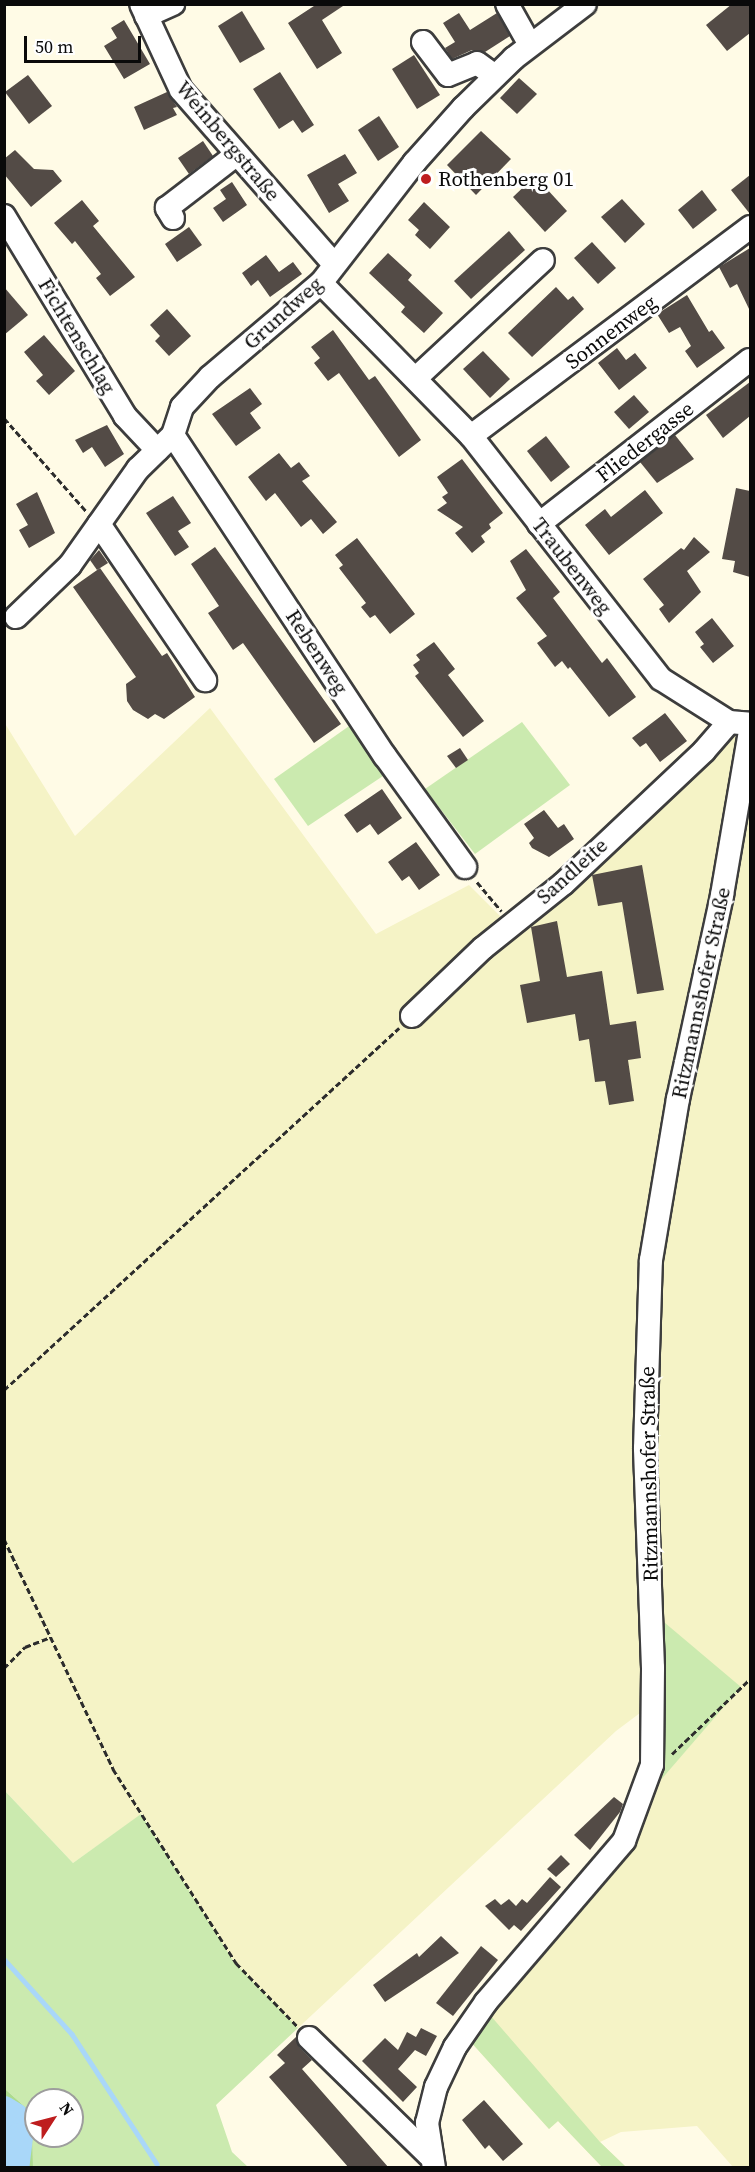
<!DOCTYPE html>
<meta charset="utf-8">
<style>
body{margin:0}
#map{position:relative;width:755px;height:2172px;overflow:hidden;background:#fffbe6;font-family:"Source Serif 4",serif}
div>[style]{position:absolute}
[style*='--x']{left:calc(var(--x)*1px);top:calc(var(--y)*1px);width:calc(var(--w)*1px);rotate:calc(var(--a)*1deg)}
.farmland>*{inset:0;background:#f5f3c6}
.green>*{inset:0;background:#cbeaaf}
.forest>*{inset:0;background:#addb8e}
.stream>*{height:4.5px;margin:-2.25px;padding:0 2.25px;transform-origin:2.25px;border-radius:2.25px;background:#a9d7f9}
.river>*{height:28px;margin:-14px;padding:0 14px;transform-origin:14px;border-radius:14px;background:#a9d7f9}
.building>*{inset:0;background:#534b46}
.path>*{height:3px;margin-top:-1.5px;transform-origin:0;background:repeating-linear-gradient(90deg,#2c2c2c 0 6px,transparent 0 9px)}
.roads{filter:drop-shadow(2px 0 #3d3d3d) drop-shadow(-2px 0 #3d3d3d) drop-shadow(0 2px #3d3d3d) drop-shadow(0 -2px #3d3d3d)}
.minor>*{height:22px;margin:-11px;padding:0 11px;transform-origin:11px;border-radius:11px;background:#fff}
.dots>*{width:16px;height:16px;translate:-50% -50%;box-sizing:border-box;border:3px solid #fff;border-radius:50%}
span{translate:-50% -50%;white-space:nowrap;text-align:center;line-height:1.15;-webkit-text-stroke:6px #fff;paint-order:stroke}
.street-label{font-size:21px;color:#0a0a0a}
.poi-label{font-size:21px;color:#0a0a0a}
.left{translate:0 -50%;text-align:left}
.frame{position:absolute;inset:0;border:6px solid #0a0a0a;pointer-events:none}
.north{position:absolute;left:24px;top:2088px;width:60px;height:60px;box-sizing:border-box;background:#fff;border:2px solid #9d9d9d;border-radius:50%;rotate:54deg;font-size:16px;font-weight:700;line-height:24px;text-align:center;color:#0a0a0a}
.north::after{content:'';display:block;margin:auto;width:21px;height:27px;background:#be1d1e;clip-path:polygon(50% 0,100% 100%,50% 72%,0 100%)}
.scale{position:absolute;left:24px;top:36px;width:117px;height:27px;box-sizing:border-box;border:3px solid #0a0a0a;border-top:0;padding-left:8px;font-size:18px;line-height:21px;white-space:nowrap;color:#0a0a0a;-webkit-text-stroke:4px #fff;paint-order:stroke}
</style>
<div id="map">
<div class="farmland">
<i style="clip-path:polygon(210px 708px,376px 934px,469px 885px,508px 924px,723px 726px,750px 739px,750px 2167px,733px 2167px,697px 2126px,621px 2132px,600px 2142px,626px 2167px,602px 2167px,558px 2121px,549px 2129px,469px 2040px,629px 1844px,653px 1789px,671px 1764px,741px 1687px,648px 1707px,616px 1731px,298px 2028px,234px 1962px,142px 1814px,73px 1863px,5px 1791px,4px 722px,75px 836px)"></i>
</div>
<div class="green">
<i style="clip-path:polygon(522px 722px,570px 785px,475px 854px,425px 789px)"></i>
<i style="clip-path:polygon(352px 724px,386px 774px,308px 826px,274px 779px)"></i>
<i style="clip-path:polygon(652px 1612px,741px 1687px,653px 1789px)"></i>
<i style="clip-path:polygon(evenodd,5px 1791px,73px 1863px,141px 1814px,234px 1962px,298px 2028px,216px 2105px,232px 2152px,248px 2167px,33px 2167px,32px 2113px,5px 2089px,5px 1791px,36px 2100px,72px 2100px,72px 2136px,36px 2136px,36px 2100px)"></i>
<i style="clip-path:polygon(490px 2015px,600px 2142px,626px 2167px,602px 2167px,558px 2121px,549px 2129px,469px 2040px)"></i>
</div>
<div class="forest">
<i style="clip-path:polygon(5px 2089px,32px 2113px,33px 2167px,5px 2167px)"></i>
</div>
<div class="stream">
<i style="--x:4;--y:1959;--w:101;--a:47.8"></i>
<i style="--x:72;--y:2034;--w:155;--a:56.8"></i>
</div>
<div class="river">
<i style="--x:4;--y:2110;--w:13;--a:32"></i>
<i style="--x:15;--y:2117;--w:20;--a:79"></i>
<i style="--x:19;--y:2137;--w:31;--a:97"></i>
</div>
<div class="building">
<i style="clip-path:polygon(317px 4px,346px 4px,322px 20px,342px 53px,317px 69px,288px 23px)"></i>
<i style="clip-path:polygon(732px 4px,750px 4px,750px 33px,727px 51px,706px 25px)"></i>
<i style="clip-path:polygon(242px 11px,265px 49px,240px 63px,218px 26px)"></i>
<i style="clip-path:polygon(459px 13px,470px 30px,497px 13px,510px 36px,485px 52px,472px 50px,452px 59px,445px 48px,455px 42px,443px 23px)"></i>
<i style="clip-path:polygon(124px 20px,150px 64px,124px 79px,104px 46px,117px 38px,111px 28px)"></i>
<i style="clip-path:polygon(414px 55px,440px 95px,417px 109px,392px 69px)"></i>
<i style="clip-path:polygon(280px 72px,314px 125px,302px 133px,293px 120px,279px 129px,253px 89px)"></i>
<i style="clip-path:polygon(28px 75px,52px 106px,29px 124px,5px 92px)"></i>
<i style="clip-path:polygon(519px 78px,537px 94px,517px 114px,500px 98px)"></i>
<i style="clip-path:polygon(167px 92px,177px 107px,173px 108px,177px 115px,144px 130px,134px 107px)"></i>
<i style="clip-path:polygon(379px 116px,399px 147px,378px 161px,358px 130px)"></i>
<i style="clip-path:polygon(481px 131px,511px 159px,476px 195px,447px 165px)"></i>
<i style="clip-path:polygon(203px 141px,213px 156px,189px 174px,178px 158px)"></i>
<i style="clip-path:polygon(15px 150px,34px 169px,53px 170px,62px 181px,31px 207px,4px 174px,4px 159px)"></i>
<i style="clip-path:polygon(345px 154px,357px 173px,338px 184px,349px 201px,329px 213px,307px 175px)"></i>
<i style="clip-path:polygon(750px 175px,750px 214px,731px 190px)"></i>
<i style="clip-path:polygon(535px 176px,567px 211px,545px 232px,513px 197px)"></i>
<i style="clip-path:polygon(232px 182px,247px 205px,223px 222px,213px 208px,226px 199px,220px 190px)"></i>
<i style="clip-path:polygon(702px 190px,717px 210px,693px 229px,678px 210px)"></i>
<i style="clip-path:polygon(622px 199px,645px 224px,625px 243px,601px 217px)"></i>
<i style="clip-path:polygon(82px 200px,99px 221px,93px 226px,135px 277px,110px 296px,96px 278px,101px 274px,75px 241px,72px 244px,54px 223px)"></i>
<i style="clip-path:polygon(424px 202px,450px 227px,430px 249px,415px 235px,419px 230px,408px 220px)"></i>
<i style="clip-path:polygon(189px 227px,202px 245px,177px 262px,165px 244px)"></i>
<i style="clip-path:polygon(509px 231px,525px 250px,471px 299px,454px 281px)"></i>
<i style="clip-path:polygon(592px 242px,616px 268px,598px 284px,574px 258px)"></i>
<i style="clip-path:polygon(750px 248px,750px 311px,737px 284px,730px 288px,719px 267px)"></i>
<i style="clip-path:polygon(388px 253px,412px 275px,408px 280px,443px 313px,424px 333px,401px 312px,405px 307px,369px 273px)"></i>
<i style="clip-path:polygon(266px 255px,279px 272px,293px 262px,302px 274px,270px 297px,258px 280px,251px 286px,242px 273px)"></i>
<i style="clip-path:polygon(4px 287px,28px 315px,4px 335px)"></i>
<i style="clip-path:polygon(556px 287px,568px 300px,573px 296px,584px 309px,532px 357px,508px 333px)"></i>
<i style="clip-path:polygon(687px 295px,709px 332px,712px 330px,725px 348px,697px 368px,685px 351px,691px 346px,680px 327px,669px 333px,657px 314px)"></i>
<i style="clip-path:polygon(167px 309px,191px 336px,169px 356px,155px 341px,160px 336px,150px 325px)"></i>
<i style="clip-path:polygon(333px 330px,369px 380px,375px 376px,421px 440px,399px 457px,339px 373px,328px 381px,314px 363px,320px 358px,311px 347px)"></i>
<i style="clip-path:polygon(44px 335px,75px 371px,49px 395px,36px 381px,43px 375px,24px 352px)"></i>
<i style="clip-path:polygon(617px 348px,626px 360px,635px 353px,647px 368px,619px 390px,598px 363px)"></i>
<i style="clip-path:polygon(483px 351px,510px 379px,490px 398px,463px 369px)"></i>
<i style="clip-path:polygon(750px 382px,750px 416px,723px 438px,706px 415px)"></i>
<i style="clip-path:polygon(250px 388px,262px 404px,250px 413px,261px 428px,236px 446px,212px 414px)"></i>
<i style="clip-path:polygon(634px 395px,649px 412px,629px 429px,614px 412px)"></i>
<i style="clip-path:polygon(107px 425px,124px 454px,105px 467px,92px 447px,83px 453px,75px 440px)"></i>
<i style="clip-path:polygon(675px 435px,694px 459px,657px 483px,640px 462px)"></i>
<i style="clip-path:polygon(546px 436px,570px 467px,551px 482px,527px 451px)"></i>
<i style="clip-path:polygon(279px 453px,291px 468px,299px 462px,310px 476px,302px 481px,337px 522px,323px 534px,311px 519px,301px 527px,275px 493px,266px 501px,248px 477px)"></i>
<i style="clip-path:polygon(462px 459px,503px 513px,489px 524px,491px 528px,481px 536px,485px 542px,472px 553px,455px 533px,463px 527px,437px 510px,447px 503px,442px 497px,448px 493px,437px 477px)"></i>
<i style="clip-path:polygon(736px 488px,750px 491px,750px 577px,733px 572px,735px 561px,722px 559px)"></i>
<i style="clip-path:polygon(645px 490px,663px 513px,609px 555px,585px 525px,605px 509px,611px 517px)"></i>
<i style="clip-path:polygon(37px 492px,55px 533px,29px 548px,19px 530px,28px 525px,16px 504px)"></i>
<i style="clip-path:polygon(173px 496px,191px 523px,178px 531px,189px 547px,175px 556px,146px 513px)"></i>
<i style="clip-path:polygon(694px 537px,710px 552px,687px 571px,701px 592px,669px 623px,659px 609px,664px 605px,643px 579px,681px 548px,684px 550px)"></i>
<i style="clip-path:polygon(357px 538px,415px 614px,390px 634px,375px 615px,370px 618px,361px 607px,366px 603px,339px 568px,343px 565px,335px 555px)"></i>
<i style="clip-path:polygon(215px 547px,341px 724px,314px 743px,243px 643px,233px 650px,208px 613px,219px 606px,191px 564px)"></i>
<i style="clip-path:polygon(526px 549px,560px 592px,553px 598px,602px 663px,607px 658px,636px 697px,609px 717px,570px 667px,568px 669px,562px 661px,555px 667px,537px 643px,547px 636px,516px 598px,526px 590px,510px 561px)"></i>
<i style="clip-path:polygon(99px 550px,108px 563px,97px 570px,90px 560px)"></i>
<i style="clip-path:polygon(100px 568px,162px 656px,167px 653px,195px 697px,164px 719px,155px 714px,148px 719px,133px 710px,127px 701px,126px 684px,136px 677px,73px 587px)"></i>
<i style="clip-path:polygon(712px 618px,734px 646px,713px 663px,700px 647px,704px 644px,695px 632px)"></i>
<i style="clip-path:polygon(434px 642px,455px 669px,448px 675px,484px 721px,463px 737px,415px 676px,419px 673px,413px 665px,420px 660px,416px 655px)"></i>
<i style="clip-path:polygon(665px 713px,687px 741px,660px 762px,646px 743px,640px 747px,632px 738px)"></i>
<i style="clip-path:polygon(460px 748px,468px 760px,456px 768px,447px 756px)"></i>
<i style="clip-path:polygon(382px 789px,402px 818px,378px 835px,370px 824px,357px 833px,344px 815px)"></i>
<i style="clip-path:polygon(544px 810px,558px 828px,564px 824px,574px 839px,549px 857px,532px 848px,529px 843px,534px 838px,524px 824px)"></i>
<i style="clip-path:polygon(416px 842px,440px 875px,419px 890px,409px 876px,402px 881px,388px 862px)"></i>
<i style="clip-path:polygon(642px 865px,664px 990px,637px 994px,622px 902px,598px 906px,592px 875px)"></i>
<i style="clip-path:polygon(557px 921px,567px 977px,602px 971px,610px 1025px,636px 1021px,641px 1058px,628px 1060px,634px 1101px,609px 1105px,605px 1081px,595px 1082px,589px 1039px,579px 1041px,575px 1014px,527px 1023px,520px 985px,540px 981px,531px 927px)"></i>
<i style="clip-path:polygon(614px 1797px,623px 1804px,620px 1812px,590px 1850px,574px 1835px)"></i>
<i style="clip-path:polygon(561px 1855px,570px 1864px,556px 1877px,547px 1869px)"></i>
<i style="clip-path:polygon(550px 1877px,561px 1887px,521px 1931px,514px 1925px,509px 1930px,485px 1906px,495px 1899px,501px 1905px,509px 1899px,516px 1906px,522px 1899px,527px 1903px)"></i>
<i style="clip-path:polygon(441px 1936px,459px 1953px,385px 2002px,373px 1985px,417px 1953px,419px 1957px)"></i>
<i style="clip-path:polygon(481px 1946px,498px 1960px,453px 2016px,436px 2003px)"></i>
<i style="clip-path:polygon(421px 2028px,437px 2036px,426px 2056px,415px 2050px,398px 2069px,417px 2087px,403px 2102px,362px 2061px,385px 2038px,398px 2050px,407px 2032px,416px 2037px)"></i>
<i style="clip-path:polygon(296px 2037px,299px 2047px,312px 2060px,302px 2069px,389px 2168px,349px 2168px,269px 2077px,285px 2063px,277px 2055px)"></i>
<i style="clip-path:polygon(484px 2100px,523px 2144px,503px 2161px,489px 2145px,485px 2149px,462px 2120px)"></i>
</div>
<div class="path">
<i style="--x:4;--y:418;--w:124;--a:48.6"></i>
<i style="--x:477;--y:882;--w:38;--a:50"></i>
<i style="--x:4;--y:1390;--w:536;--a:-42.5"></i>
<i style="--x:4;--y:1539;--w:255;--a:64.6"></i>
<i style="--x:113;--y:1769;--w:230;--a:57.6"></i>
<i style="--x:236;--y:1963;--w:88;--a:45.9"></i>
<i style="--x:4;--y:1668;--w:30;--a:-45"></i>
<i style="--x:25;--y:1647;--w:26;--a:-21"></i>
<i style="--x:672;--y:1754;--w:108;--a:-43.9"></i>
</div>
<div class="roads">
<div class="minor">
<i style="--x:141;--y:4;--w:95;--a:65.1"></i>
<i style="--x:181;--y:90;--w:232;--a:48.7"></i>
<i style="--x:507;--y:4;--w:47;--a:60.7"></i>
<i style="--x:146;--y:16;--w:30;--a:-24"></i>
<i style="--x:423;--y:42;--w:41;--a:52.9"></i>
<i style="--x:448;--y:75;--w:31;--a:-22"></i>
<i style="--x:477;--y:63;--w:22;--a:36"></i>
<i style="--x:4;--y:216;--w:234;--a:58.8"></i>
<i style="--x:125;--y:416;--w:47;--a:46.7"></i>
<i style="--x:173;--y:218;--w:12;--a:-121"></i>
<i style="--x:167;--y:208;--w:88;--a:-37.6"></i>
<i style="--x:321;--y:283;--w:214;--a:45.6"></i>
<i style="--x:471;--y:436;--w:308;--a:52"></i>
<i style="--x:661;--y:679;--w:80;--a:32.3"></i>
<i style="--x:729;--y:722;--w:21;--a:5"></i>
<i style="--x:416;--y:378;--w:173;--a:-42.9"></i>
<i style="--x:173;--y:435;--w:385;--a:56.6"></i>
<i style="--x:385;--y:756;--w:137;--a:54.2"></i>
<i style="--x:471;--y:436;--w:349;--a:-36.8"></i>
<i style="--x:99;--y:524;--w:189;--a:55.8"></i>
<i style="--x:539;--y:524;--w:267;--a:-37.9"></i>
<i style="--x:16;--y:617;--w:75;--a:-43.9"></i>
<i style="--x:70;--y:565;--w:118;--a:-54.7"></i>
<i style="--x:138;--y:469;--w:49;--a:-44.2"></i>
<i style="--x:173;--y:435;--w:29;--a:-72"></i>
<i style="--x:182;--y:407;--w:41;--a:-47"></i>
<i style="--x:210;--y:377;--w:145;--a:-40.3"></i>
<i style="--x:321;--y:283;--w:152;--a:-52.2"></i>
<i style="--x:414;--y:163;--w:74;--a:-48.3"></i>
<i style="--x:463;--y:108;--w:71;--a:-44.4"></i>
<i style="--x:514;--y:58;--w:89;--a:-37.3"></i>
<i style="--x:412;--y:1016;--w:98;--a:-43.8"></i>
<i style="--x:483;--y:948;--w:102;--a:-38.7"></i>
<i style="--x:563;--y:884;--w:194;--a:-43.3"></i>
<i style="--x:704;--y:751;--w:38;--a:-49"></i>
<i style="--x:309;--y:2038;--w:168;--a:44.3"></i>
<i style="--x:434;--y:2168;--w:46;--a:-98.8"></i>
<i style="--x:427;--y:2123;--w:37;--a:-76"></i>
<i style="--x:436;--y:2087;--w:44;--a:-64.6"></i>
<i style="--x:455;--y:2047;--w:55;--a:-55.4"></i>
<i style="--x:486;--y:2002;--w:212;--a:-49.4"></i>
<i style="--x:624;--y:1841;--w:81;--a:-69.8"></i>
<i style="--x:652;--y:1765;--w:97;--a:-89.4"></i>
<i style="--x:653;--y:1668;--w:220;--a:-92.1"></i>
<i style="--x:645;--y:1448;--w:188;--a:-88.2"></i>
<i style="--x:651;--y:1260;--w:163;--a:-80.5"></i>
<i style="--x:678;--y:1099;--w:209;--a:-77.8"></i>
<i style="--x:722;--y:895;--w:165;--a:-80.3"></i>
</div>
</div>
<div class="dots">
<i style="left:426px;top:179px;background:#be1d1e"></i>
</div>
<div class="street-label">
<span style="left:228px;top:141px;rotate:50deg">Weinbergstraße</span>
<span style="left:283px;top:313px;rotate:-42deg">Grundweg</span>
<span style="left:611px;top:332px;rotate:-37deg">Sonnenweg</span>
<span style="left:77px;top:336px;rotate:59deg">Fichtenschlag</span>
<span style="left:645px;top:442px;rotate:-38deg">Fliedergasse</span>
<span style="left:572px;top:566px;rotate:52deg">Traubenweg</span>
<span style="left:317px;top:652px;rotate:57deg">Rebenweg</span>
<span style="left:572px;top:871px;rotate:-42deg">Sandleite</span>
<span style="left:701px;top:993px;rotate:-78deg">Ritzmannshofer Straße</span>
<span style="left:649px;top:1474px;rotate:-91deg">Ritzmannshofer Straße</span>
</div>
<div class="poi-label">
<span class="left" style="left:438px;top:179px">Rothenberg 01</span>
</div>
<div class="frame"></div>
<div class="north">N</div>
<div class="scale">50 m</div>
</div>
